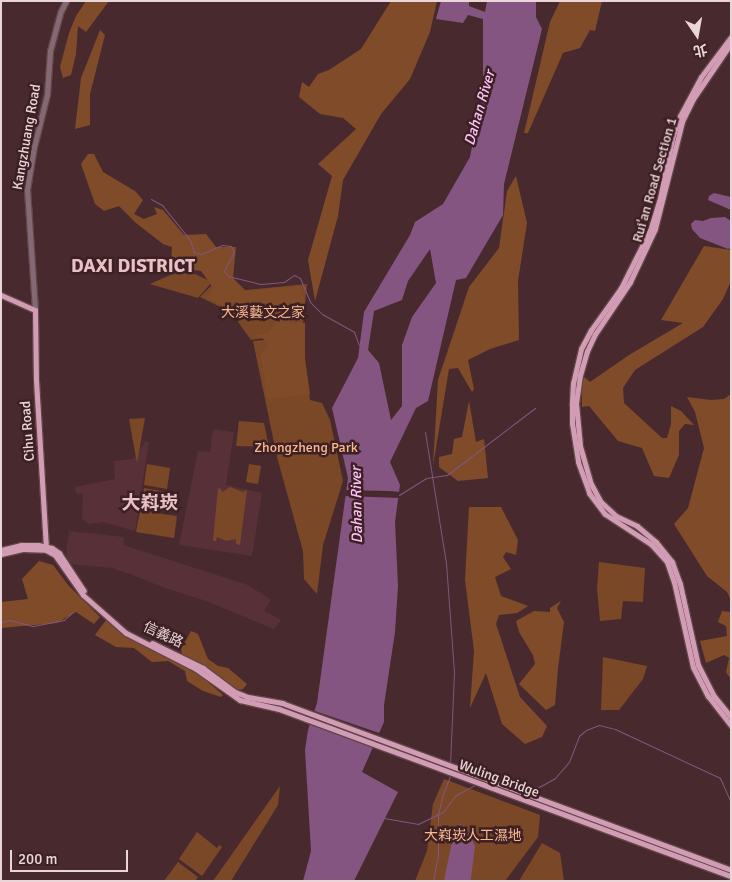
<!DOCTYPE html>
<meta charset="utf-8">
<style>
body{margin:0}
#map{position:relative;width:732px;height:882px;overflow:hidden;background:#482a2e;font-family:Signika,"Noto Sans TC",sans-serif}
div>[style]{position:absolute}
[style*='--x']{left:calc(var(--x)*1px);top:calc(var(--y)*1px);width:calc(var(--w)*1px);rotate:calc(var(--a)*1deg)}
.built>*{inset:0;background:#573137}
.green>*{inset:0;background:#7b4827}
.forest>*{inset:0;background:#804b29}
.water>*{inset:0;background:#835580}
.pier>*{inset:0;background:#482a2e}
.stream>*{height:1px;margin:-0.5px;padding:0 0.5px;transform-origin:0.5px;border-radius:0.5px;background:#835580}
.roads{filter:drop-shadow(1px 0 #624649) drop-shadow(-1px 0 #624649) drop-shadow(0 1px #624649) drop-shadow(0 -1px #624649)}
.minor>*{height:4.5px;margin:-2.25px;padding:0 2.25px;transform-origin:2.25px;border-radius:2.25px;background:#846975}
.major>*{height:5px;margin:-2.5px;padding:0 2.5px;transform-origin:2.5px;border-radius:2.5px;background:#d39cb5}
span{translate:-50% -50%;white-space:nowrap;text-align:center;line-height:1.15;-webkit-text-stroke:5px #3d2024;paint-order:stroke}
.street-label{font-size:14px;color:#ead6d8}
.park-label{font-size:14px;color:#fbb991}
.water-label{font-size:15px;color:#fcc3f8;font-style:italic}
.district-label{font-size:19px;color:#e8c0c5;font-weight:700}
.frame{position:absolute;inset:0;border:2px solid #ead6d8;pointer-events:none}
.north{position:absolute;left:672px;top:10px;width:50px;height:50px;-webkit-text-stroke:4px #3d2024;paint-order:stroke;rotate:168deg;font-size:14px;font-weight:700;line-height:20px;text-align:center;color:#ead6d8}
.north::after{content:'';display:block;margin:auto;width:18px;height:22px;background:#ead6d8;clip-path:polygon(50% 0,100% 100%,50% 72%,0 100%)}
.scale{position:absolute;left:10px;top:850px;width:118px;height:22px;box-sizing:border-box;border:2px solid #ead6d8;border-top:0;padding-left:6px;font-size:15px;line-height:18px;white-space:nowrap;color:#ead6d8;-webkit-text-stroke:4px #3d2024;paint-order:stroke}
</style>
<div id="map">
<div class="built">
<i style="clip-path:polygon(213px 429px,234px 432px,226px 485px,262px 493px,252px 556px,179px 545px,198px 451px,210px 452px)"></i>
<i style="clip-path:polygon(145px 442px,149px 442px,135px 531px,103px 522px,89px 524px,82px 519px,83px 494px,76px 493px,75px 487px,115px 479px,114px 461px,133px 459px)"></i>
<i style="clip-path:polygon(69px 531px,124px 537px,123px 545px,248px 585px,271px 600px,264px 611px,281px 620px,274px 629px,206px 601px,165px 588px,133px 575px,112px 568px,70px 564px,66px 554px)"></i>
</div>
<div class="green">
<i style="clip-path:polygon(177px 272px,195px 274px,212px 282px,198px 298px,150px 284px)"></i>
<i style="clip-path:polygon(216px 281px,235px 291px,307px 284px,302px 333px,251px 340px,231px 312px,200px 297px)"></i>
<i style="clip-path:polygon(302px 336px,310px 400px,322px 403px,330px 420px,343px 481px,323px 545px,317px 594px,304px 579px,303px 551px,277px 457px,253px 341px)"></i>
<i style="clip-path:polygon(145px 418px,137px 463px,129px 419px)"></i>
<i style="clip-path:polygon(239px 421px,264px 423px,269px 447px,236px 446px)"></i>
<i style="clip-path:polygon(147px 464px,170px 468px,167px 489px,144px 485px)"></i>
<i style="clip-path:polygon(249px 464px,261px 466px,258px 484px,246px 482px)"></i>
<i style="clip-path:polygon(230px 487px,243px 492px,247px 490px,240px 545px,236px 544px,236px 539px,226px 541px,217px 537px,216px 541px,213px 541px,218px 488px,221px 489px,222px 492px)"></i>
<i style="clip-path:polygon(144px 488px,167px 492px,164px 511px,141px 507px)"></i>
<i style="clip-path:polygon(140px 511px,177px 516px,174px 538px,136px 532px)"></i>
<i style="clip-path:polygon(599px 562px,645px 568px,643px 602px,623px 601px,621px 619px,600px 621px,597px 588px)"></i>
<i style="clip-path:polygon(603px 657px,647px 666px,643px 679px,619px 710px,601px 710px)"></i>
<i style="clip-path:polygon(444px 779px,540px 815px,538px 837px,505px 881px,415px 881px,427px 851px,433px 804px)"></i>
<i style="clip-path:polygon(280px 786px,278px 805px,231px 881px,213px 881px)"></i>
<i style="clip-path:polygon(197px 832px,217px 848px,219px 845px,222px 847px,202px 876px,179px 859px)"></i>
<i style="clip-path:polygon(542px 843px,560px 853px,564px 881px,519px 881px)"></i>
<i style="clip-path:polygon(178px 862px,198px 877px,195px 881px,164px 881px)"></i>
</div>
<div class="forest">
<i style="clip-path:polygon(86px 1px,109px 1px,86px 32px,78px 26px,76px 54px,71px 75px,63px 78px,60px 67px,69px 33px,76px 16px)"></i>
<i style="clip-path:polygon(391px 1px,437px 1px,430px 32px,410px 79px,381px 114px,343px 180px,338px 216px,315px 301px,308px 260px,332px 176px,318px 164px,356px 129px,343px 118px,320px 114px,299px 97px,302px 82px,309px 87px,318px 74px,329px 70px,361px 49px)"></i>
<i style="clip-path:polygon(560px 1px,602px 1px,595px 31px,590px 30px,580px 48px,563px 53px,528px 133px,524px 133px,550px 22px)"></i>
<i style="clip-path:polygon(100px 30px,105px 35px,90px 94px,90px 125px,75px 129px,81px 78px)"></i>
<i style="clip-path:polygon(88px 154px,94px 154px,103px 172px,135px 191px,143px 200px,134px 214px,144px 219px,157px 214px,154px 207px,163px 210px,184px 235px,206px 234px,216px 247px,236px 247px,233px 278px,246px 291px,301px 286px,305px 302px,291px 304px,286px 313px,291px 323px,305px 323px,305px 359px,310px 394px,267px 399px,261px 355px,269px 344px,261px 337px,249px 336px,268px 334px,275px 324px,279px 307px,251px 305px,234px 302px,224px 306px,207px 298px,213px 288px,201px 271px,179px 268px,171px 264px,172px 247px,163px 244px,136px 223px,119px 206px,104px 211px,95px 204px,81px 164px)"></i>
<i style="clip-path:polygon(516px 176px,527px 223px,518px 281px,519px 340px,490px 349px,468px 360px,474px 389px,472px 392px,458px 368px,449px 369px,433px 466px,438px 380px,469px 287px,499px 248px,507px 191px)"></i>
<i style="clip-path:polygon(704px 246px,731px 250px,731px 281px,723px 299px,703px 327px,635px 370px,623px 388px,624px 403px,662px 438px,667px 438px,671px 424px,671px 406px,681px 411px,694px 425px,685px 424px,679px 431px,679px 455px,669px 478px,654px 476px,642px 448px,618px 441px,589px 406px,582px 407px,582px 375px,590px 382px,629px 355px,683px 323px,661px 320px)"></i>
<i style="clip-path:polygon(731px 394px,731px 601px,727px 592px,707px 576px,674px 524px,688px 508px,704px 448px,695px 412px,687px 397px,711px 400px,724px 399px)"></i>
<i style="clip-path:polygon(469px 401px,476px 442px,484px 439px,488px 478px,458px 481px,439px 467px,439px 457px,452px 454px,454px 439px,462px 437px)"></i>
<i style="clip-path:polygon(469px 507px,501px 507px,518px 540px,516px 555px,506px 552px,503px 557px,511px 569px,495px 577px,501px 596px,528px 606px,517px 613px,499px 615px,496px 624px,520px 697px,547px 726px,542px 737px,525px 744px,502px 724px,486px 673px,470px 708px,474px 651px,465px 580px)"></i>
<i style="clip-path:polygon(39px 561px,53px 565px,68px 585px,100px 617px,94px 624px,76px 612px,57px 623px,1px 628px,1px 602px,28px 599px,22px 579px)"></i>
<i style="clip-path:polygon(561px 601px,557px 608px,564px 622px,558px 668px,555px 705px,546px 710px,519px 684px,535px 664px,533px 655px,519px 632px,516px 621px,534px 611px,550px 612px,550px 608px)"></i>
<i style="clip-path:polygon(722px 611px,731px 612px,730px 678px,726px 672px,729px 658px,724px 655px,706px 663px,700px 641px,727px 636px,726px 626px,718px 622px)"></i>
<i style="clip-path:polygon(106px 620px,123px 633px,196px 672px,223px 695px,221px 697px,203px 691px,187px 681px,185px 671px,168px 661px,152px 662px,134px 648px,116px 647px,95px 635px)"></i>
<i style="clip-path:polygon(191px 631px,198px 634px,208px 659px,218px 666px,228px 668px,247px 684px,243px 689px,238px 690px,182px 654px,181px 649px)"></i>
</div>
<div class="water">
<i style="clip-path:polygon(evenodd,441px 1px,469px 1px,469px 6px,485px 12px,487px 1px,536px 1px,536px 17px,542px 29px,504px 184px,503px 215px,466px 278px,456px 280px,428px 401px,416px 408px,390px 462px,400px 485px,395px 522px,398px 586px,395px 632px,384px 705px,384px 722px,362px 772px,398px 792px,354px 881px,303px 881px,311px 851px,305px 750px,308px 730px,317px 703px,348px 478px,332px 408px,358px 358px,364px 312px,410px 235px,415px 222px,443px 204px,470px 157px,483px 90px,483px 19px,468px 15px,463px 23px,436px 19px,441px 1px,430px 249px,436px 283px,412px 317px,402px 345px,402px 406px,391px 420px,379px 363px,368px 350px,374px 311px,402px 300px,408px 281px,430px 249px)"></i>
<i style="clip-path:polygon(714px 193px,731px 197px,731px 210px,708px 200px,709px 196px)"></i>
<i style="clip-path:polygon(725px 217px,731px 221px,731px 248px,728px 249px,700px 238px,692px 229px,691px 224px,695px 220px,703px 221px,711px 218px)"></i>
<i style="clip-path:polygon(460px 824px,466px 828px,475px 846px,471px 878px,470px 881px,444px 881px,454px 831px)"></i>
</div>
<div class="pier">
<i style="clip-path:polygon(344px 490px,389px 491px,402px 492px,401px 498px,343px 496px)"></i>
<i style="clip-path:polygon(312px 710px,382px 734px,375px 748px,308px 722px)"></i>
</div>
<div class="stream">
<i style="--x:151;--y:199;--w:13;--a:29"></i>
<i style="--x:162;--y:205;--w:45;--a:51.3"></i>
<i style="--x:190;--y:240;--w:13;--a:72"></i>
<i style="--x:194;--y:252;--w:7;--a:16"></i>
<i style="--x:201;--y:254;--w:23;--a:-23"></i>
<i style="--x:222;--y:245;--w:9;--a:6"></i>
<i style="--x:231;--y:246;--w:7;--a:63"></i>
<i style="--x:234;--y:252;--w:21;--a:118"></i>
<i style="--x:224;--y:271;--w:6;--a:51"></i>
<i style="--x:228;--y:276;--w:34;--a:14"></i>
<i style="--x:261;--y:284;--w:23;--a:-5"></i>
<i style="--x:284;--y:282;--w:12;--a:-35"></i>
<i style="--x:294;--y:275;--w:7;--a:27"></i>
<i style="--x:300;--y:278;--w:26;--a:67"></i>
<i style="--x:310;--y:302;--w:17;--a:45"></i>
<i style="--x:322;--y:314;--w:37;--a:29"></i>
<i style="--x:354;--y:332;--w:14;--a:69"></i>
<i style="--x:425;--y:432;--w:133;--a:80.9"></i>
<i style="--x:446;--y:563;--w:110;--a:85.8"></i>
<i style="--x:454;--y:673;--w:91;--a:92.5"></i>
<i style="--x:399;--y:495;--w:32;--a:-32"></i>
<i style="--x:426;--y:478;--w:21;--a:-8"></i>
<i style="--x:447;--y:475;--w:111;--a:-37.3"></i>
<i style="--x:1;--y:622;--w:9;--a:-13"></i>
<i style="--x:10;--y:620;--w:24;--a:15"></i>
<i style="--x:33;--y:626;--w:32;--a:-11"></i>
<i style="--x:64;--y:620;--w:12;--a:-42"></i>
<i style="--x:483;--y:777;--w:8;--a:-40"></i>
<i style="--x:489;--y:772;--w:42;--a:19.3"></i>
<i style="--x:529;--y:786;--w:10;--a:6"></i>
<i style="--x:539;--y:787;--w:18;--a:-29"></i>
<i style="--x:555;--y:778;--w:21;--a:-49"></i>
<i style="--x:569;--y:762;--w:28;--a:-69"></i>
<i style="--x:579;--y:736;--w:9;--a:-41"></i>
<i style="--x:586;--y:730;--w:14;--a:-21"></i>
<i style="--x:599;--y:725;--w:16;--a:14"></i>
<i style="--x:615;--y:729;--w:116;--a:25"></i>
<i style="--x:720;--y:778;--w:27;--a:66"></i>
<i style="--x:384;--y:818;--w:35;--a:10"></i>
<i style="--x:418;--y:824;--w:28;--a:-26"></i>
<i style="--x:443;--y:812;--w:21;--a:-53"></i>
<i style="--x:456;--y:795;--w:21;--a:-28"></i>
<i style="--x:433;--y:881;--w:25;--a:-79"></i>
<i style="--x:438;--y:856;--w:41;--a:-90"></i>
<i style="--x:438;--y:815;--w:18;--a:-77"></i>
<i style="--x:442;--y:797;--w:22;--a:-69"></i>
</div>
<div class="roads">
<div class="minor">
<i style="--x:35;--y:310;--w:120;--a:-93.8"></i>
<i style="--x:27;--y:190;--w:44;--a:-80.8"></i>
<i style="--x:34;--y:147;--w:54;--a:-76"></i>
<i style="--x:47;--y:95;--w:44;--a:-86.1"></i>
<i style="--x:50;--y:51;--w:39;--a:-75"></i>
<i style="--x:60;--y:13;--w:13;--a:-63"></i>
</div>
<div class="major">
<i style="--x:731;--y:37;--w:50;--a:126.9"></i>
<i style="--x:701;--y:77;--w:44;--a:118.3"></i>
<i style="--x:680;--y:116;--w:20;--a:110"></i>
<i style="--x:673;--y:135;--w:64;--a:101.7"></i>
<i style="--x:660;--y:198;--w:34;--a:107"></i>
<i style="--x:650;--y:230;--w:65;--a:116.6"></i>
<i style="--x:621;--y:288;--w:52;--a:125.5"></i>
<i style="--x:591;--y:330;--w:21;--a:118"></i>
<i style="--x:581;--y:349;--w:35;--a:103"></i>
<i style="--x:573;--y:383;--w:22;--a:93"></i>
<i style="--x:572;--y:405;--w:18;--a:90"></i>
<i style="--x:572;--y:423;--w:39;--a:81"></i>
<i style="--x:578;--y:462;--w:33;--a:70"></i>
<i style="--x:589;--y:493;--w:26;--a:53"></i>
<i style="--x:605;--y:514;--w:55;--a:33.1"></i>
<i style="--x:651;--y:544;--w:24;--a:48"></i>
<i style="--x:667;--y:562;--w:21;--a:71"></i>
<i style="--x:674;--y:582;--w:87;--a:77.4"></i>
<i style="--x:693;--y:667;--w:33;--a:63"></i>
<i style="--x:708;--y:696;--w:37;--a:52"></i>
<i style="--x:731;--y:43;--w:68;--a:124.2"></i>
<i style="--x:693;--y:99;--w:25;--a:116"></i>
<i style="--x:682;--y:122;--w:110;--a:104.2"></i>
<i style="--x:655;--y:229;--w:59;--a:115.3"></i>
<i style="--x:630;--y:282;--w:63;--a:123.9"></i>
<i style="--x:595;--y:334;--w:19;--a:115"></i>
<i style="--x:587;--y:351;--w:25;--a:106"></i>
<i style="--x:580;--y:375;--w:28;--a:98"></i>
<i style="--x:576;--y:403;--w:43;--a:84.7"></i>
<i style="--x:580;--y:446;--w:37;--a:74"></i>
<i style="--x:590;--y:482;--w:21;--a:62"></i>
<i style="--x:600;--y:501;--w:22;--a:43"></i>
<i style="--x:616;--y:516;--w:23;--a:25"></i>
<i style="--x:637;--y:526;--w:25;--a:40"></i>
<i style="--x:656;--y:542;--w:26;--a:51"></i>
<i style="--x:672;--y:562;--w:23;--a:70"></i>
<i style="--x:680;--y:584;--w:83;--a:77.5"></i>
<i style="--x:698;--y:665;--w:35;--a:63"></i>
<i style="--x:714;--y:696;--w:27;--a:51"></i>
<i style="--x:1;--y:295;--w:37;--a:24"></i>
<i style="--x:35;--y:310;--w:70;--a:89.2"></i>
<i style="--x:36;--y:380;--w:169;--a:86.6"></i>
<i style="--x:1;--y:550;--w:21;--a:-14"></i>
<i style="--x:21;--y:545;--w:17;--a:0"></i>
<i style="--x:38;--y:545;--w:14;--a:12"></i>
<i style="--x:52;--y:548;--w:9;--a:36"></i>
<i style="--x:59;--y:553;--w:45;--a:56.7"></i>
<i style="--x:1;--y:554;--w:22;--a:-13"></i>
<i style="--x:22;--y:549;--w:24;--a:2"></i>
<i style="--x:46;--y:550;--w:10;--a:29"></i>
<i style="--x:55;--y:555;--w:49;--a:55"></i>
<i style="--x:83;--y:595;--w:57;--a:41.5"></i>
<i style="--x:126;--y:633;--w:79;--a:27.2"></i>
<i style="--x:196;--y:669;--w:54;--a:35.2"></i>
<i style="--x:240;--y:700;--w:40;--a:13"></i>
<i style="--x:279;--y:709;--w:482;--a:20.3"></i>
<i style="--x:152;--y:643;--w:57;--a:26.1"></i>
<i style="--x:203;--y:668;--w:38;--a:37"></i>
<i style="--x:233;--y:691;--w:16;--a:22"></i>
<i style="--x:248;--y:697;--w:35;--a:10"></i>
<i style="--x:282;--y:703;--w:479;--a:20.4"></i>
</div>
</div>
<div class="street-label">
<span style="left:27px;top:137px;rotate:-80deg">Kangzhuang Road</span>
<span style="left:655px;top:180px;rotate:-74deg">Rui'an Road Section 1</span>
<span style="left:28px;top:431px;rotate:-94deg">Cihu Road</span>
<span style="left:163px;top:635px;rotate:25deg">信義路</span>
<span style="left:499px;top:779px;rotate:20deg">Wuling Bridge</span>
</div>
<div class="park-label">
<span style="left:263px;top:313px">大溪藝文之家</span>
<span style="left:306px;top:448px">Zhongzheng Park</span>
<span style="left:473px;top:836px">大嵙崁人工濕地</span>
</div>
<div class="water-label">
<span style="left:480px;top:108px;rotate:-74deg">Dahan River</span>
<span style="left:357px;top:505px;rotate:-91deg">Dahan River</span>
</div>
<div class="district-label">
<span style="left:133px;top:267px">DAXI DISTRICT</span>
<span style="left:150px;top:504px">大嵙崁</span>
</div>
<div class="frame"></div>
<div class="north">北</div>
<div class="scale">200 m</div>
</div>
